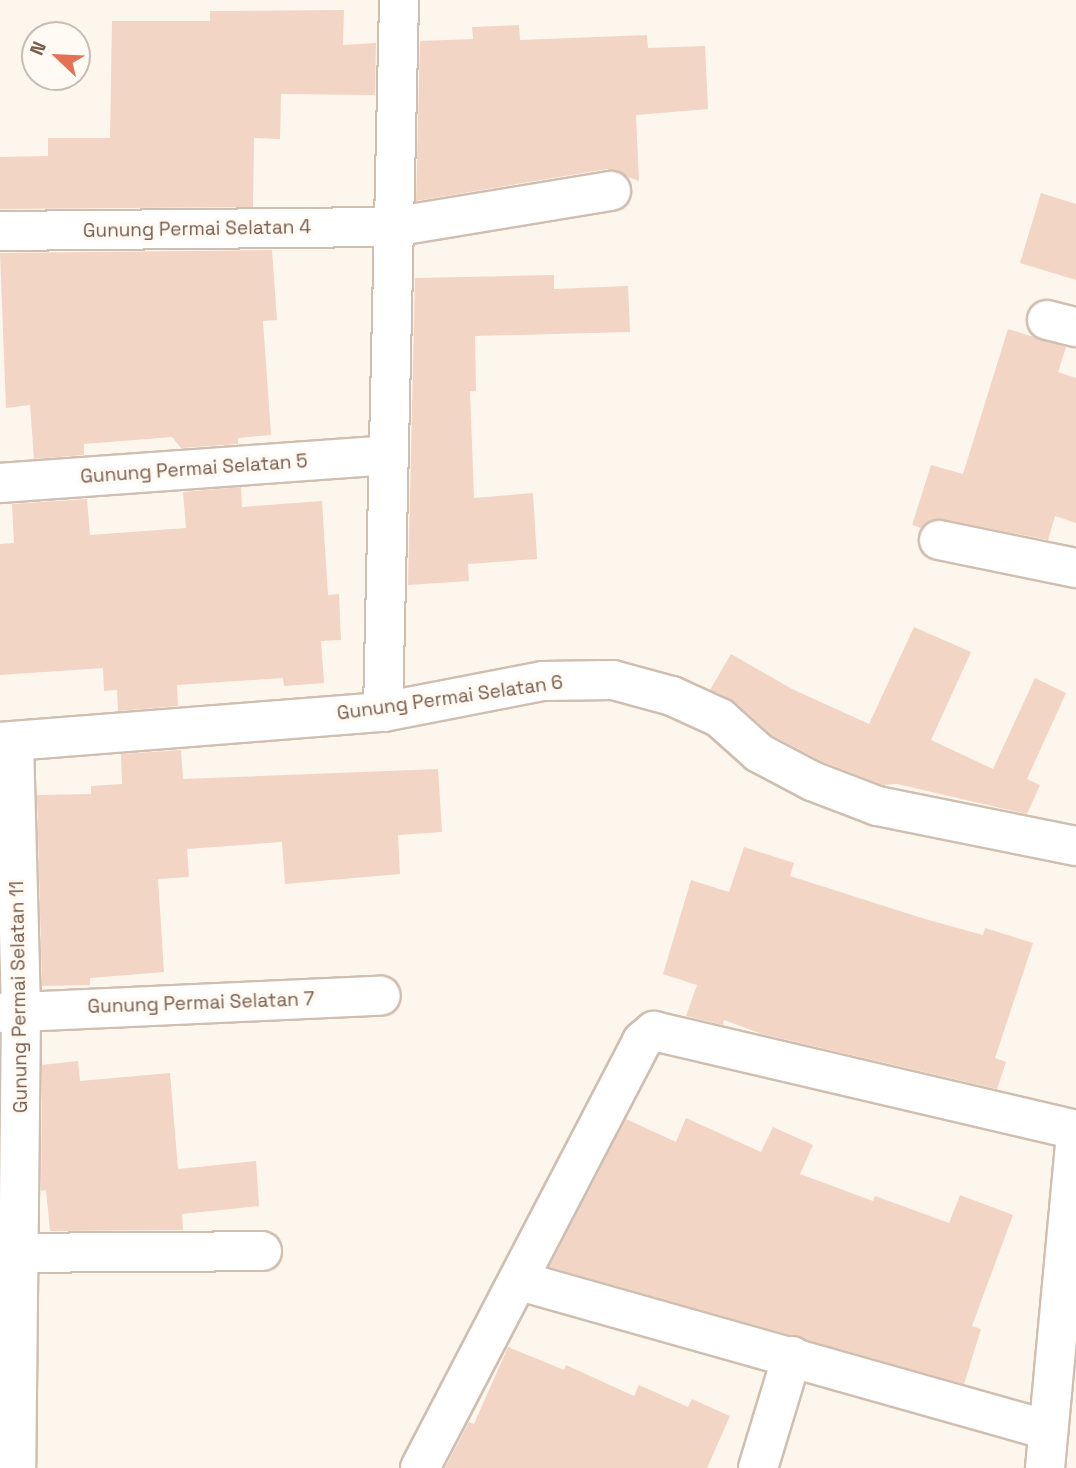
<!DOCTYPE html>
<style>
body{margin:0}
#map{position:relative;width:1076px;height:1468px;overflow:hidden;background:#fdf6ec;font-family:"Space Grotesk",sans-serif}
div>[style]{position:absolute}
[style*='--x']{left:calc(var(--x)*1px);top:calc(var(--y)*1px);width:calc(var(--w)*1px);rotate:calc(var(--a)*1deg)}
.building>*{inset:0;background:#f2d5c4}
.roads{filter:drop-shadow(2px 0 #d0beb1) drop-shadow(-2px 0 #d0beb1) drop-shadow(0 2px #d0beb1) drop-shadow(0 -2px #d0beb1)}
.street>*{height:38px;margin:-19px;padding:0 19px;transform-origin:19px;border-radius:19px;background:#fff}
span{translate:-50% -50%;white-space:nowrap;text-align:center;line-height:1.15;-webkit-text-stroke:7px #fffaf3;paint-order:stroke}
.street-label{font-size:19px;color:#795c4e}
.north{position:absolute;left:21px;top:21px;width:70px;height:70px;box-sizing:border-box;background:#fffaf3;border:2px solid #c9bbb1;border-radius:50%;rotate:293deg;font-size:19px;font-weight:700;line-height:28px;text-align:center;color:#795c4e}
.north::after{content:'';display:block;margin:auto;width:24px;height:32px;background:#e47154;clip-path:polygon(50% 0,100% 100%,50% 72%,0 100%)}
</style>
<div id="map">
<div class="building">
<i style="clip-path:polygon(344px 10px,343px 45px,376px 43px,375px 95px,281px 94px,280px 139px,254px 138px,253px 207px,0 209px,0 157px,48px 156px,48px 138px,110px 138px,112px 21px,210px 21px,210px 11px)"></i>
<i style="clip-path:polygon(519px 25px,520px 40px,647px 35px,648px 48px,705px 46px,708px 109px,636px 115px,639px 181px,607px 169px,416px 201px,420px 41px,473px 39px,472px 27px)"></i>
<i style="clip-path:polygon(1041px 193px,1076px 204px,1076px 280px,1020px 263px)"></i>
<i style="clip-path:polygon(272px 250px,277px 320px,263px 321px,271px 435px,238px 438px,238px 444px,181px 448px,172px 437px,84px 444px,84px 455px,34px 459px,30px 405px,6px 408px,0 253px)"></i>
<i style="clip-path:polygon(554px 275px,554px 289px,628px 286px,630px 332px,475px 336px,476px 391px,470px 391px,474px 498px,533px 493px,537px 559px,468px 564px,469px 581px,408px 585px,415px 278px)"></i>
<i style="clip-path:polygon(1008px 329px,1066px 347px,1058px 372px,1076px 378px,1076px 523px,1055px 516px,1048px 540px,943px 519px,931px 520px,921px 528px,912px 525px,931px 465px,963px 474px)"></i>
<i style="clip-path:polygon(241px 487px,242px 507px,322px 501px,328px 595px,339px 594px,341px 640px,321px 641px,324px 683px,284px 686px,283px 678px,177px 685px,178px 706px,118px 711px,117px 690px,104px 691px,103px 668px,0 675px,0 544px,14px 543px,12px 504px,87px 499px,90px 535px,186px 528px,183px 492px)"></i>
<i style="clip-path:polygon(914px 627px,971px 652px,931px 740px,993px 769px,1035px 678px,1066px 693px,1027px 779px,1040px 785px,1027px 814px,897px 784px,883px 785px,821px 761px,772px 735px,734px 701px,710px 690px,731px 654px,792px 689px,869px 724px)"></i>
<i style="clip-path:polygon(181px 750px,183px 779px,438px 769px,442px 832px,398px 835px,400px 874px,285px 884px,282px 842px,187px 849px,189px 877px,158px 879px,164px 972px,90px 978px,90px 985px,42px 986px,37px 795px,91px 794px,91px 786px,122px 784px,121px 754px)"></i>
<i style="clip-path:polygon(744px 847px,794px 863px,790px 876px,925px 919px,983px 935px,985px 928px,1033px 943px,995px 1058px,1006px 1062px,997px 1089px,762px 1034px,724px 1020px,723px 1025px,686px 1016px,697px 985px,663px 974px,691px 880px,729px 892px)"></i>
<i style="clip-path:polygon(78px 1061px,80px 1081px,170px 1073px,178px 1169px,256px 1161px,259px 1206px,182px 1214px,183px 1230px,50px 1231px,46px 1190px,41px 1191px,42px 1065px)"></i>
<i style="clip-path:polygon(686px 1118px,761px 1152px,773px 1127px,813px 1145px,800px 1174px,873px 1201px,875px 1196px,949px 1223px,960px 1195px,1013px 1215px,972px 1326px,981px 1329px,964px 1384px,549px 1267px,626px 1119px,676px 1142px)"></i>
<i style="clip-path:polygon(508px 1347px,564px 1370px,566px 1365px,634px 1396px,639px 1385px,688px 1407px,692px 1399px,730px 1416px,707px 1468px,445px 1468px,469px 1422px,474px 1424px)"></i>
</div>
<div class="roads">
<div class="street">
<i style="--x:0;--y:231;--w:393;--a:-0.6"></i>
<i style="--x:393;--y:227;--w:221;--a:-9.4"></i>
<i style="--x:1047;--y:320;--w:30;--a:14"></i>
<i style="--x:0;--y:483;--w:388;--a:-4.1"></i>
<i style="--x:939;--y:540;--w:140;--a:11.6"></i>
<i style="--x:383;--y:712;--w:712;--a:-88.71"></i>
<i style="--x:0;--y:742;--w:384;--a:-4.5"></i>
<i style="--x:383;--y:712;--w:162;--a:-11"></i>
<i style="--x:542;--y:681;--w:71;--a:-0.8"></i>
<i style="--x:613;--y:680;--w:61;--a:15.2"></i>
<i style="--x:672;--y:696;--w:53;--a:24.6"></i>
<i style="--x:720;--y:718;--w:52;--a:41.9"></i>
<i style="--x:759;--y:753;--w:60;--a:27.8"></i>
<i style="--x:812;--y:781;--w:70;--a:21"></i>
<i style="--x:877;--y:806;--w:203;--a:11.4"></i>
<i style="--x:14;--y:742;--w:269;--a:88.5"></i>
<i style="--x:21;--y:1011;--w:457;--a:90.6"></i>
<i style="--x:0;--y:1013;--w:381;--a:-2.6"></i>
<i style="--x:0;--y:1253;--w:262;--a:-0.4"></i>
<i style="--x:520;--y:1281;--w:549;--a:15.76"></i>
<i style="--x:420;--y:1468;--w:481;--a:-62.5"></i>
<i style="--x:642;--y:1041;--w:16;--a:-40"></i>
<i style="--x:654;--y:1031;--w:433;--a:13.2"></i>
<i style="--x:758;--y:1468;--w:117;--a:-73.1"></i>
<i style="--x:1045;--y:1468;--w:334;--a:-84.7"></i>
</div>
</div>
<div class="street-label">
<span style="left:197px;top:229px;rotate:-1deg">Gunung Permai Selatan 4</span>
<span style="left:194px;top:469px;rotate:-4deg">Gunung Permai Selatan 5</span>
<span style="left:450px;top:698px;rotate:-8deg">Gunung Permai Selatan 6</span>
<span style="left:19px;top:997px;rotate:-91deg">Gunung Permai Selatan 11</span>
<span style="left:201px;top:1003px;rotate:-2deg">Gunung Permai Selatan 7</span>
</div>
<div class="north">N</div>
</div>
